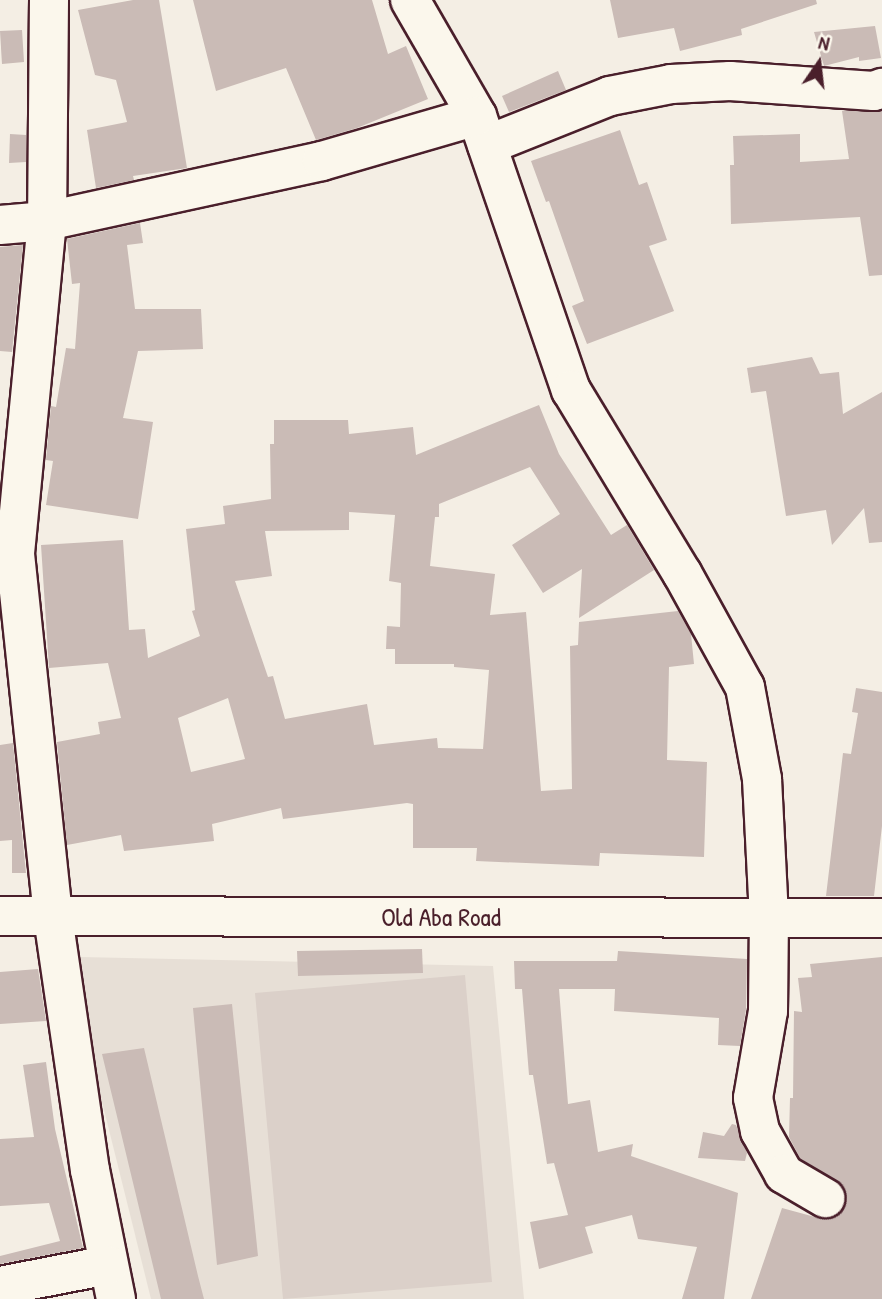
<!DOCTYPE html>
<style>
body{margin:0}
#map{position:relative;width:882px;height:1299px;overflow:hidden;background:#f4eee4;font-family:"Patrick Hand",sans-serif}
div>[style]{position:absolute}
[style*='--x']{left:calc(var(--x)*1px);top:calc(var(--y)*1px);width:calc(var(--w)*1px);rotate:calc(var(--a)*1deg)}
.built>*{inset:0;background:#e7dfd6}
.green>*{inset:0;background:#dbd0c9}
.building>*{inset:0;background:#cabbb6}
.roads{filter:drop-shadow(2px 0 #4a1f2b) drop-shadow(-2px 0 #4a1f2b) drop-shadow(0 2px #4a1f2b) drop-shadow(0 -2px #4a1f2b)}
.minor>*{height:38px;margin:-19px;padding:0 19px;transform-origin:19px;border-radius:19px;background:#fbf7ec}
.major>*{height:38px;margin:-19px;padding:0 19px;transform-origin:19px;border-radius:19px;background:#fbf7ec}
span{translate:-50% -50%;white-space:nowrap;text-align:center;line-height:1.15;-webkit-text-stroke:5px #fbf7ec;paint-order:stroke}
.street-label{font-size:26px;color:#4a1f2b}
.north{position:absolute;left:784px;top:28px;width:70px;height:70px;-webkit-text-stroke:5px #fbf7ec;paint-order:stroke;rotate:14deg;font-size:19px;font-weight:700;line-height:28px;text-align:center;color:#4a1f2b}
.north::after{content:'';display:block;margin:auto;width:24px;height:32px;background:#4a1f2b;clip-path:polygon(50% 0,100% 100%,50% 72%,0 100%)}
</style>
<div id="map">
<div class="built">
<i style="clip-path:polygon(80px 957px,493px 966px,524px 1299px,151px 1299px,79px 1009px)"></i>
</div>
<div class="green">
<i style="clip-path:polygon(465px 975px,492px 1282px,283px 1299px,255px 993px)"></i>
</div>
<div class="building">
<i style="clip-path:polygon(133px 0,159px 0,187px 168px,133px 176px,134px 180px,96px 188px,87px 130px,127px 122px,116px 80px,95px 75px,78px 10px)"></i>
<i style="clip-path:polygon(193px 0,372px 0,388px 54px,406px 46px,428px 99px,357px 128px,316px 140px,286px 68px,216px 91px)"></i>
<i style="clip-path:polygon(610px 0,816px 0,817px 4px,741px 29px,742px 35px,680px 51px,674px 28px,618px 38px)"></i>
<i style="clip-path:polygon(875px 26px,881px 58px,859px 61px,859px 57px,824px 66px,814px 32px)"></i>
<i style="clip-path:polygon(22px 30px,24px 62px,2px 64px,0 31px)"></i>
<i style="clip-path:polygon(558px 71px,566px 90px,509px 112px,502px 96px)"></i>
<i style="clip-path:polygon(842px 111px,882px 111px,882px 275px,869px 276px,860px 217px,731px 224px,730px 165px,734px 165px,733px 136px,800px 134px,800px 162px,849px 159px)"></i>
<i style="clip-path:polygon(620px 130px,639px 185px,647px 182px,667px 240px,649px 246px,674px 311px,587px 344px,572px 306px,584px 301px,549px 201px,546px 202px,531px 161px)"></i>
<i style="clip-path:polygon(10px 134px,26px 135px,26px 162px,9px 163px)"></i>
<i style="clip-path:polygon(140px 223px,143px 243px,127px 245px,135px 309px,201px 309px,203px 349px,138px 351px,123px 418px,153px 422px,138px 519px,46px 505px,53px 461px,46px 460px,51px 406px,56px 407px,66px 348px,75px 349px,80px 283px,72px 284px,67px 239px)"></i>
<i style="clip-path:polygon(23px 245px,12px 352px,0 351px,0 247px)"></i>
<i style="clip-path:polygon(812px 357px,820px 374px,839px 372px,843px 414px,882px 392px,882px 542px,869px 543px,864px 508px,832px 545px,826px 510px,786px 516px,766px 391px,751px 393px,747px 368px)"></i>
<i style="clip-path:polygon(evenodd,539px 405px,559px 454px,611px 535px,627px 525px,654px 570px,579px 618px,582px 569px,543px 593px,512px 545px,560px 514px,530px 467px,439px 504px,439px 517px,435px 517px,430px 566px,495px 574px,490px 615px,526px 612px,541px 791px,572px 789px,570px 646px,578px 645px,579px 622px,678px 611px,691px 634px,694px 664px,669px 667px,667px 760px,707px 762px,704px 857px,600px 853px,599px 866px,476px 861px,477px 848px,413px 848px,413px 804px,407px 803px,283px 819px,281px 808px,212px 824px,214px 841px,124px 851px,121px 835px,67px 845px,57px 742px,100px 734px,98px 722px,121px 718px,108px 663px,49px 668px,41px 545px,123px 540px,129px 630px,145px 629px,148px 658px,200px 636px,192px 611px,195px 610px,186px 529px,225px 524px,223px 506px,271px 499px,270px 444px,274px 444px,274px 420px,348px 420px,349px 434px,413px 427px,416px 455px,539px 405px,349px 512px,395px 515px,389px 581px,401px 583px,400px 627px,387px 626px,386px 649px,395px 649px,395px 664px,454px 664px,454px 667px,489px 670px,483px 749px,438px 748px,437px 738px,374px 745px,367px 704px,285px 719px,273px 676px,268px 677px,235px 581px,272px 576px,265px 531px,349px 530px,349px 512px,539px 405px,228px 698px,245px 759px,191px 772px,178px 718px,228px 698px)"></i>
<i style="clip-path:polygon(856px 688px,882px 692px,882px 826px,874px 896px,826px 896px,843px 753px,851px 754px,858px 713px,852px 712px)"></i>
<i style="clip-path:polygon(13px 743px,26px 873px,12px 873px,12px 840px,0 841px,0 745px)"></i>
<i style="clip-path:polygon(422px 949px,423px 973px,298px 976px,297px 951px)"></i>
<i style="clip-path:polygon(618px 951px,747px 959px,746px 1009px,740px 1046px,718px 1045px,719px 1018px,614px 1011px,615px 989px,559px 989px,568px 1104px,590px 1100px,598px 1152px,633px 1144px,631px 1156px,738px 1193px,724px 1299px,682px 1299px,697px 1247px,638px 1239px,632px 1215px,585px 1227px,593px 1253px,539px 1269px,530px 1222px,568px 1215px,554px 1163px,547px 1164px,533px 1075px,529px 1075px,522px 989px,515px 989px,514px 961px,617px 961px)"></i>
<i style="clip-path:polygon(882px 957px,882px 1299px,751px 1299px,782px 1208px,826px 1220px,836px 1217px,843px 1210px,847px 1199px,844px 1187px,800px 1158px,789px 1137px,790px 1098px,793px 1098px,794px 1011px,802px 1012px,798px 978px,812px 977px,810px 964px)"></i>
<i style="clip-path:polygon(38px 969px,46px 1021px,0 1024px,0 972px)"></i>
<i style="clip-path:polygon(232px 1004px,258px 1256px,217px 1265px,193px 1008px)"></i>
<i style="clip-path:polygon(144px 1048px,198px 1276px,204px 1299px,161px 1299px,102px 1054px)"></i>
<i style="clip-path:polygon(46px 1062px,55px 1129px,83px 1248px,0 1264px,0 1256px,60px 1241px,49px 1203px,0 1206px,0 1139px,34px 1137px,23px 1065px)"></i>
<i style="clip-path:polygon(732px 1124px,736px 1125px,747px 1153px,745px 1161px,698px 1158px,703px 1132px,724px 1136px)"></i>
</div>
<div class="roads">
<div class="minor">
<i style="--x:49;--y:0;--w:221;--a:90.5"></i>
<i style="--x:47;--y:221;--w:335;--a:95.5"></i>
<i style="--x:15;--y:554;--w:365;--a:84"></i>
<i style="--x:53;--y:917;--w:256;--a:81.7"></i>
<i style="--x:90;--y:1170;--w:132;--a:78.6"></i>
<i style="--x:410;--y:0;--w:134;--a:60"></i>
<i style="--x:477;--y:116;--w:290;--a:71.1"></i>
<i style="--x:571;--y:390;--w:214;--a:58.8"></i>
<i style="--x:682;--y:573;--w:130;--a:61.1"></i>
<i style="--x:745;--y:687;--w:94;--a:79.5"></i>
<i style="--x:762;--y:779;--w:137;--a:87.1"></i>
<i style="--x:769;--y:916;--w:95;--a:90.6"></i>
<i style="--x:768;--y:1011;--w:88;--a:99.8"></i>
<i style="--x:753;--y:1098;--w:34;--a:78"></i>
<i style="--x:760;--y:1131;--w:49;--a:60.8"></i>
<i style="--x:784;--y:1174;--w:48;--a:30.3"></i>
<i style="--x:487;--y:145;--w:132;--a:-21.7"></i>
<i style="--x:610;--y:96;--w:62;--a:-11.1"></i>
<i style="--x:671;--y:84;--w:59;--a:-2.9"></i>
<i style="--x:730;--y:81;--w:144;--a:4"></i>
<i style="--x:874;--y:91;--w:9;--a:-21"></i>
<i style="--x:0;--y:225;--w:47;--a:-4.9"></i>
<i style="--x:47;--y:221;--w:281;--a:-12.3"></i>
<i style="--x:322;--y:161;--w:161;--a:-16.2"></i>
<i style="--x:0;--y:1286;--w:110;--a:-11"></i>
</div>
<div class="major">
<i style="--x:0;--y:916;--w:882;--a:0.13"></i>
</div>
</div>
<div class="street-label">
<span style="left:441px;top:917px">Old Aba Road</span>
</div>
<div class="north">N</div>
</div>
